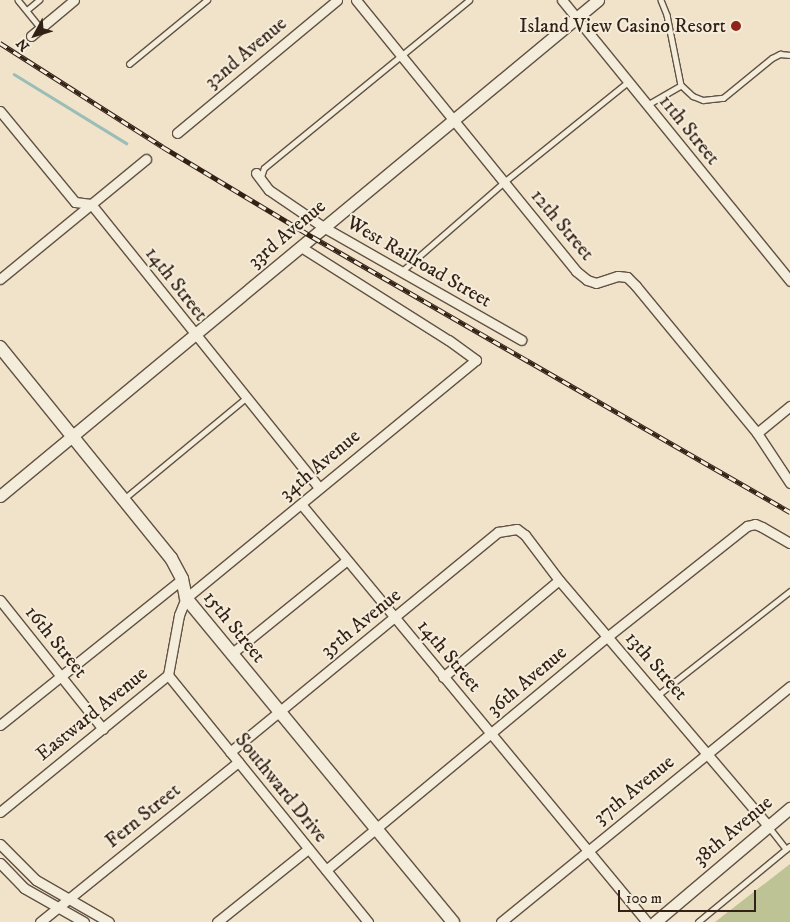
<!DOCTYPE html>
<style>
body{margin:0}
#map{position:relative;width:790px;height:922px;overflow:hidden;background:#f0e3c9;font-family:"IM FELL DW Pica",serif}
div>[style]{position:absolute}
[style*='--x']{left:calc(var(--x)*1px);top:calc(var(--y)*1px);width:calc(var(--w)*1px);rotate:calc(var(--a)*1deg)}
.green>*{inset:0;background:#bdc394}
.stream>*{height:2.5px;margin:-1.25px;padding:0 1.25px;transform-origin:1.25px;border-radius:1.25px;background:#9abeb7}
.roads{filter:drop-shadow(1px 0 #625243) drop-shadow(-1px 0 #625243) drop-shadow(0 1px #625243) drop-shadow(0 -1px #625243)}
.service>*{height:4.5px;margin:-2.25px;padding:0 2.25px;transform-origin:2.25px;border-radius:2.25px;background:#f5eddc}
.minor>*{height:9px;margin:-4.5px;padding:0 4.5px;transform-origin:4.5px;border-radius:4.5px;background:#f5eddc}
.tertiary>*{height:11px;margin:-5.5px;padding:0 5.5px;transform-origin:5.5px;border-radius:5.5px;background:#f5eddc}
.secondary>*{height:12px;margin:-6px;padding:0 6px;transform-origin:6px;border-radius:6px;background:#f5eddc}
.rail>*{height:4.5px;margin-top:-2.25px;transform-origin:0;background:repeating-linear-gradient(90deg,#f5eddc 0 8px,#332116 0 16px);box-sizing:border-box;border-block:1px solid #332116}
.dots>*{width:14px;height:14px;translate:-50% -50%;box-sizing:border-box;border:2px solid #f5eddc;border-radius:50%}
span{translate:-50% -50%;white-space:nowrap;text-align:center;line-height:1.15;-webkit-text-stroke:4px #f5eddc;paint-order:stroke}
.poi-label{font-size:20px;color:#332116}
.right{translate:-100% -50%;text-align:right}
.street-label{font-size:20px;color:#332116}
.north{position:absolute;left:10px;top:10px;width:50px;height:50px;-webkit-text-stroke:4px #f5eddc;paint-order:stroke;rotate:231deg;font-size:14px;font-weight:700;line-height:20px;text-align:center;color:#332116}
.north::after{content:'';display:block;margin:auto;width:18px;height:22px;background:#332116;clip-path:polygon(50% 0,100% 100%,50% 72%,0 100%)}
.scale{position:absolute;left:618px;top:890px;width:138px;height:22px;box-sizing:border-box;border:2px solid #332116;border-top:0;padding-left:6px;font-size:15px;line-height:18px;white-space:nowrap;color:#332116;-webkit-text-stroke:4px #f5eddc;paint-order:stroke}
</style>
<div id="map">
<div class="green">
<i style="clip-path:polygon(790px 864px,790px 922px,715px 922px)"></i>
</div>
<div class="stream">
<i style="--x:14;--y:74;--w:132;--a:31.6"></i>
</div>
<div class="roads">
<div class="service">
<i style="--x:18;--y:0;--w:36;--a:51"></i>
<i style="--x:661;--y:0;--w:16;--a:68"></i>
<i style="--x:667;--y:15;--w:71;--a:78.7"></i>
<i style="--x:681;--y:85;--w:16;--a:43"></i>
<i style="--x:693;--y:96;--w:11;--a:22"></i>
<i style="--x:703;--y:100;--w:20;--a:-6"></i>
<i style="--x:723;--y:98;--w:63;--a:-39.2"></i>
<i style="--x:772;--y:58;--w:9;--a:-27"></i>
<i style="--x:780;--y:54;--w:10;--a:6"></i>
<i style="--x:27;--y:10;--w:16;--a:-40"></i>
<i style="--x:129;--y:64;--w:101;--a:-39.4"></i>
<i style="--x:647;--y:105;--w:39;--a:-30"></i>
<i style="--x:261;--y:177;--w:9;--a:-72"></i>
<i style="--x:264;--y:168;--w:265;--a:-39.3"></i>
<i style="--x:401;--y:272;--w:137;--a:-41.1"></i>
<i style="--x:504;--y:182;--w:159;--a:-38.9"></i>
<i style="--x:125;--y:498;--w:157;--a:-39.6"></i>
<i style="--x:658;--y:695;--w:168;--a:-38.2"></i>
<i style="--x:769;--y:827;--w:28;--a:52"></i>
<i style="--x:698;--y:922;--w:119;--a:-39.6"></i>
</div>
<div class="minor">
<i style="--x:356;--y:0;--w:349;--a:50.9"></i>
<i style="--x:576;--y:271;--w:14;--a:39"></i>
<i style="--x:587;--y:280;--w:9;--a:18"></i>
<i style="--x:596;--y:283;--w:23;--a:-18"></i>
<i style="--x:618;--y:276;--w:9;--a:6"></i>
<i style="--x:627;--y:277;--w:13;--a:45"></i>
<i style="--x:636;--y:286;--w:190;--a:50.5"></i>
<i style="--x:757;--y:433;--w:60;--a:56.6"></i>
<i style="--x:562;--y:0;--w:362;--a:50.9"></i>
<i style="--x:31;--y:36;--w:56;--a:-39.9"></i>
<i style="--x:0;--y:111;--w:118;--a:50.5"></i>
<i style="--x:75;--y:202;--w:16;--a:7"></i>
<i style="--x:91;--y:204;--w:364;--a:51.2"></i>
<i style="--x:177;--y:133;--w:208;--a:-39.7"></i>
<i style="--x:256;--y:173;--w:21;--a:53"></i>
<i style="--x:269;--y:190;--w:68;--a:34.2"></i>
<i style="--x:325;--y:228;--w:226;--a:29.7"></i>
<i style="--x:0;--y:279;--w:189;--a:-39.4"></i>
<i style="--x:757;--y:433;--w:43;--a:-39.3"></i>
<i style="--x:301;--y:504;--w:543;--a:50.38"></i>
<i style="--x:0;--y:600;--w:165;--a:51.4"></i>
<i style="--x:231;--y:654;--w:149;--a:-39"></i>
<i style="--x:168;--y:675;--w:318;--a:51"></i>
<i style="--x:443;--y:677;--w:151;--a:-39.9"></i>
<i style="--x:0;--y:725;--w:233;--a:-38.7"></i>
<i style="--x:230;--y:752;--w:347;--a:-39.4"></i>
<i style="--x:498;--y:532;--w:19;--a:-9"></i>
<i style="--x:517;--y:529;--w:10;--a:37"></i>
<i style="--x:525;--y:535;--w:56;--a:52.9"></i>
<i style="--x:559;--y:580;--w:323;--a:49.6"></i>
<i style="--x:0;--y:812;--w:217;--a:-39.2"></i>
<i style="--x:168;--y:675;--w:61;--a:-79.6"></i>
<i style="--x:179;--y:615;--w:18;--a:-68"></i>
<i style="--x:186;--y:598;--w:375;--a:-39.4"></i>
<i style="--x:476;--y:360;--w:34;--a:-144"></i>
<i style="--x:448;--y:340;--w:174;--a:-147.7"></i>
<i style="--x:0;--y:844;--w:51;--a:45"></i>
<i style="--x:36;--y:880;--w:84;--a:29.9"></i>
<i style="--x:0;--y:863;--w:35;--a:46"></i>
<i style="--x:24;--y:888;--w:69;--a:29.5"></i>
<i style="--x:326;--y:870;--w:365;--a:-39.7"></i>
<i style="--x:607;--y:637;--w:179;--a:-38.4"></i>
<i style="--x:747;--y:526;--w:8;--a:-14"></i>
<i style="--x:755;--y:524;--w:8;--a:23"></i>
<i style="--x:762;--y:527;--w:32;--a:30"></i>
<i style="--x:40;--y:922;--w:255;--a:-38.9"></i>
<i style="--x:217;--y:922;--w:117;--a:-38.7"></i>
<i style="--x:501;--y:922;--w:373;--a:-39.2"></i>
</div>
<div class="tertiary">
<i style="--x:0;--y:496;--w:777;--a:-39.67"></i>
<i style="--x:655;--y:922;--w:177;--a:-40.2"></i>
</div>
<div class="secondary">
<i style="--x:0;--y:347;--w:272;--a:51"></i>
<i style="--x:171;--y:558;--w:24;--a:62"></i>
<i style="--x:182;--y:579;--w:19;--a:78"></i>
<i style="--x:186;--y:598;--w:420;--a:50.5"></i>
</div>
</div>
<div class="rail">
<i style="--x:0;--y:43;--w:193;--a:32.5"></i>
<i style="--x:163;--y:147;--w:175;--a:31"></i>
<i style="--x:313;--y:237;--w:551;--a:29.96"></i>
</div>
<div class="dots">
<i style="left:736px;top:26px;background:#8f2418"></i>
</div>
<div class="poi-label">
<span class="right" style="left:726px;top:26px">Island View Casino Resort</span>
</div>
<div class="street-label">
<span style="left:246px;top:53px;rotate:-40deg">32nd Avenue</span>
<span style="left:689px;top:130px;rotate:51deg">11th Street</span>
<span style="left:562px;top:225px;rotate:50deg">12th Street</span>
<span style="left:287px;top:234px;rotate:-40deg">33rd Avenue</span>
<span style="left:419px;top:262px;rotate:30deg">West Railroad Street</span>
<span style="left:176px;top:284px;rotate:52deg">14th Street</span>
<span style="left:320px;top:465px;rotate:-40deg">34th Avenue</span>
<span style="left:361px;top:623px;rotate:-39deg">35th Avenue</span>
<span style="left:234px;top:627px;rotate:51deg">15th Street</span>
<span style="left:56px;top:642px;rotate:51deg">16th Street</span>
<span style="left:449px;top:656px;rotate:50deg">14th Street</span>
<span style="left:656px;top:666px;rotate:49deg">13th Street</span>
<span style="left:527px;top:681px;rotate:-40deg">36th Avenue</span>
<span style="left:92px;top:714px;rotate:-39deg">Eastward Avenue</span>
<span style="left:281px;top:788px;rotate:51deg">Southward Drive</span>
<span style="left:634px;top:790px;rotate:-39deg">37th Avenue</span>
<span style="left:143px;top:816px;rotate:-39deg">Fern Street</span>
<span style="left:733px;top:831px;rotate:-40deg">38th Avenue</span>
</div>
<div class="north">N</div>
<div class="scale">100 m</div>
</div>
